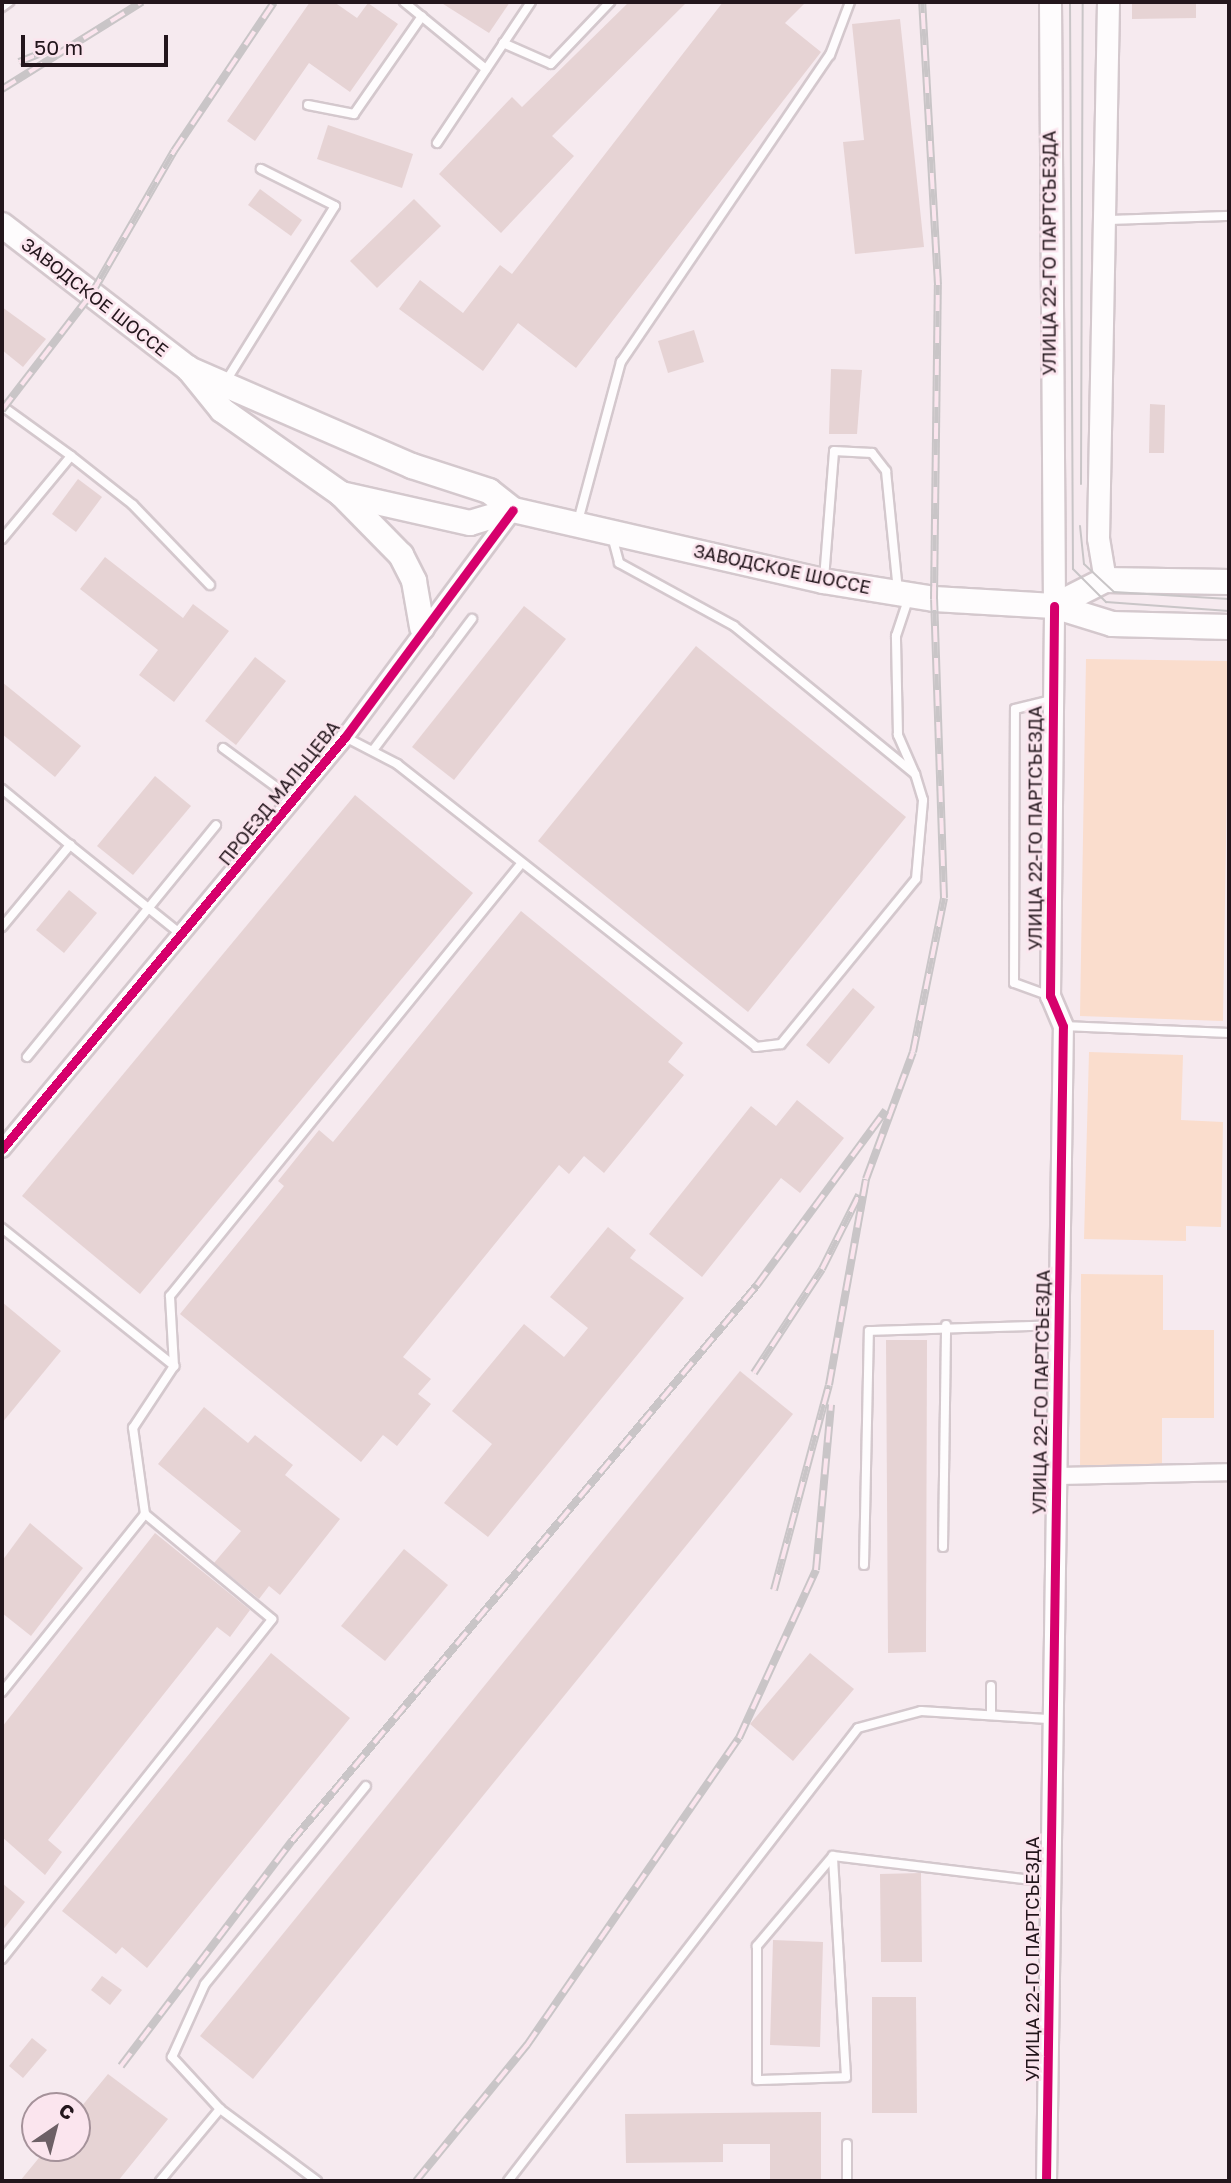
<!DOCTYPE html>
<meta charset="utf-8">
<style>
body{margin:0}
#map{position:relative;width:1231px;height:2183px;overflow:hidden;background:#f6eaef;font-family:"Golos Text",sans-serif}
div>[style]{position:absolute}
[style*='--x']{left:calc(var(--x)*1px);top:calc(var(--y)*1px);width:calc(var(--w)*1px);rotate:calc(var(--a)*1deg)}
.green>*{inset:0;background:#faddcd}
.building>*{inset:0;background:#e6d3d4}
.roads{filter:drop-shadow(2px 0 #d4c8cd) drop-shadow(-2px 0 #d4c8cd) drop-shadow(0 2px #d4c8cd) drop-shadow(0 -2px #d4c8cd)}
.service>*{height:8px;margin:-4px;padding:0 4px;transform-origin:4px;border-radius:4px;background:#fefcfd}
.minor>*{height:16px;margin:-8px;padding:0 8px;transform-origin:8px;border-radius:8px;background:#fefcfd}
.tertiary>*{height:19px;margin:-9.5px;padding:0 9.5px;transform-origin:9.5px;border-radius:9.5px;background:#fefcfd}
.secondary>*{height:21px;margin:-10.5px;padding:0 10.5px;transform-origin:10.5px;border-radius:10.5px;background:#fefcfd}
.primary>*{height:24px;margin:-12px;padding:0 12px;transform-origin:12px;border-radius:12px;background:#fefcfd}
.tram>*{height:2px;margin:-1px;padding:0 1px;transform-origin:1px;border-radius:1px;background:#c9c5c7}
.rail>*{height:8px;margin-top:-4px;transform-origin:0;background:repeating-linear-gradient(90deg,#fbe5ee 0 16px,#c9c5c7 0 32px);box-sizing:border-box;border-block:2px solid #c9c5c7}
.cycleway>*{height:9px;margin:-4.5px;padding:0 4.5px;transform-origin:4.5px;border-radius:4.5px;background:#d6006c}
span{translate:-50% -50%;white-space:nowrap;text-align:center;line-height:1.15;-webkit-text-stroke:5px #fbe5ee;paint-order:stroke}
.street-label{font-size:18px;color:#23161c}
.frame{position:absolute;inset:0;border:4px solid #23161c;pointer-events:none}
.north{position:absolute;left:21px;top:2092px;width:70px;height:70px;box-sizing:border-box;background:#fbe5ee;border:2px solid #a5929a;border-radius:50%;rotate:35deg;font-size:19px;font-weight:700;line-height:28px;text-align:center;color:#23161c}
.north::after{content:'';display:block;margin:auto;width:24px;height:32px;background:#6d6066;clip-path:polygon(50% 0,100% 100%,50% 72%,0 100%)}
.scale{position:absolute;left:21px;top:35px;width:147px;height:32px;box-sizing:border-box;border:4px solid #23161c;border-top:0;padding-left:9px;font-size:21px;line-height:24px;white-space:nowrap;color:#23161c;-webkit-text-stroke:5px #fbe5ee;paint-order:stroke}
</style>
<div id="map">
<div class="green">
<i style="clip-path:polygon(1086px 659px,1229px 661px,1223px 1021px,1080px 1016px)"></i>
<i style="clip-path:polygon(1089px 1052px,1183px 1055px,1181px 1120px,1223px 1122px,1221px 1227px,1186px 1226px,1186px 1241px,1084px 1239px)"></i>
<i style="clip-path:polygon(1081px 1274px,1163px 1275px,1163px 1330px,1214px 1330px,1214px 1418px,1162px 1418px,1162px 1470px,1080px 1470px)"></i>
</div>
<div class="building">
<i style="clip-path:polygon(310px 2px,334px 2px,357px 18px,368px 3px,398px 24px,350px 92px,309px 63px,255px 141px,227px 121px)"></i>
<i style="clip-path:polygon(440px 2px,510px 2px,489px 33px)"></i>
<i style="clip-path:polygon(629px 2px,687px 2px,552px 136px,574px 156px,501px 233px,439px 174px,512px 97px,522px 107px)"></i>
<i style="clip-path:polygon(723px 2px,806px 2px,785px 23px,821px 52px,576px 368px,518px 323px,483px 371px,399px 309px,420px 280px,463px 313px,500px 265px,512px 274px)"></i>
<i style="clip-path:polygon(1132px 2px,1196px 2px,1196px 18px,1132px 19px)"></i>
<i style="clip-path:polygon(900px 19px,924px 247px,855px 254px,843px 142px,864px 140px,852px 24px)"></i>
<i style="clip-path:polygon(328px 125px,413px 154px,402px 188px,317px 159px)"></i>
<i style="clip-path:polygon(260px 189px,302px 220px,291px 236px,248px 205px)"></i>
<i style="clip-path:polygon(414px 199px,441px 226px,377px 288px,350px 261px)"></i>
<i style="clip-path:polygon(2px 307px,46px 339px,23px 367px,2px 350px)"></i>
<i style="clip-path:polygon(694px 330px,704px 362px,668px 373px,658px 341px)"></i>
<i style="clip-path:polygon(831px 369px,862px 370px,857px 434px,829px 434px)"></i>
<i style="clip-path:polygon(1150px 404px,1165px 405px,1164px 453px,1149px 453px)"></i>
<i style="clip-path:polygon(78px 479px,102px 497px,76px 532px,52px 514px)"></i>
<i style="clip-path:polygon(105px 557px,183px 618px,193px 604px,229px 631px,174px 702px,139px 675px,158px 650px,80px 589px)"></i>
<i style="clip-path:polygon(524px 606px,566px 639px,454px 780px,412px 747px)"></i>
<i style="clip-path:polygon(696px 646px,906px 817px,748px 1012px,538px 841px)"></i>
<i style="clip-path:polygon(255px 657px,286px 681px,236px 745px,205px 721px)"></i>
<i style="clip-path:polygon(2px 682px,81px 746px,55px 777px,2px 734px)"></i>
<i style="clip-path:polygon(155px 776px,191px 806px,133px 875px,97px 846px)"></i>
<i style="clip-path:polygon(355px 795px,473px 893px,140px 1294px,22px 1196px)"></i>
<i style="clip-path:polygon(69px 890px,97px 913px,64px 953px,36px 930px)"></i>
<i style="clip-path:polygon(521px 911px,683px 1043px,668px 1062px,684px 1075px,604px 1173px,584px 1156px,569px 1174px,559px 1165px,403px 1357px,431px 1379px,418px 1394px,431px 1404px,397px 1446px,383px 1435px,361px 1462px,180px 1314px,284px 1186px,278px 1181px,319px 1130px,333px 1142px)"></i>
<i style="clip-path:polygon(853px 988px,875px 1007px,829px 1064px,806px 1045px)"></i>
<i style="clip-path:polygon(797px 1100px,844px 1138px,800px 1193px,781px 1178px,702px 1277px,649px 1234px,751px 1106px,776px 1126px)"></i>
<i style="clip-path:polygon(608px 1227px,636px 1250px,630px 1258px,684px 1298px,488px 1537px,444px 1503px,492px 1444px,452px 1411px,524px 1324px,564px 1357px,588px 1328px,550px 1297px)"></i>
<i style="clip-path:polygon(2px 1302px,61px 1351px,2px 1423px)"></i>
<i style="clip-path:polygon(886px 1340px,927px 1340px,926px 1652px,888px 1653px)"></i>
<i style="clip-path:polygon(740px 1371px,793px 1414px,253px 2079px,200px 2036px)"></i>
<i style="clip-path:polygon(204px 1407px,248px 1443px,255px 1435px,293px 1465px,285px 1475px,340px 1519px,280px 1595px,269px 1586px,259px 1599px,214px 1563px,241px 1531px,158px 1464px)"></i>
<i style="clip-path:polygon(30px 1523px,83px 1568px,31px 1636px,2px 1613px,2px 1561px)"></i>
<i style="clip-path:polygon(155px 1533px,250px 1610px,230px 1637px,217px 1627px,48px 1840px,62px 1852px,45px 1875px,2px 1837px,2px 1727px)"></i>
<i style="clip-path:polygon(404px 1549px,448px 1585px,385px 1661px,341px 1626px)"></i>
<i style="clip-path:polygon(271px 1653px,350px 1718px,147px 1968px,122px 1947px,116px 1954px,62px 1911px)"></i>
<i style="clip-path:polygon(810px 1653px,854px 1689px,793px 1761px,750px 1724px)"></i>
<i style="clip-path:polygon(921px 1873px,922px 1962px,881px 1962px,880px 1874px)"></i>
<i style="clip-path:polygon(2px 1883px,25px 1902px,2px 1931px)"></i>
<i style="clip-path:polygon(773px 1940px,823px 1942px,820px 2047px,770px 2045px)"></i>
<i style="clip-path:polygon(102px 1976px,122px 1990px,110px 2005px,91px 1990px)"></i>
<i style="clip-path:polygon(872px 1997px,916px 1997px,917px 2113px,872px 2113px)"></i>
<i style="clip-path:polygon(32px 2038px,47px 2050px,23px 2078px,9px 2066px)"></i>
<i style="clip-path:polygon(108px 2074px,168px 2119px,118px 2181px,20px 2181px,47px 2148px,77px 2148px,77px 2112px)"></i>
<i style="clip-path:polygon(821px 2112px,821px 2181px,770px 2181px,770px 2144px,723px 2144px,723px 2162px,626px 2163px,625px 2114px)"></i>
</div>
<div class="roads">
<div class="service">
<i style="--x:404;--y:2;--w:106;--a:39.3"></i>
<i style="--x:2;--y:7;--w:9;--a:-36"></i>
<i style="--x:503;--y:43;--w:52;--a:23.6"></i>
<i style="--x:551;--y:64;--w:86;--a:-46.4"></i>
<i style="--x:308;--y:105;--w:47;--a:11.1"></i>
<i style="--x:354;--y:114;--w:119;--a:-55.2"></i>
<i style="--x:437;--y:143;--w:169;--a:-56.3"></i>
<i style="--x:1106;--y:220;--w:123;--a:-1.9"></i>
<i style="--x:226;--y:381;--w:206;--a:-58.1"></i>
<i style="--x:335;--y:206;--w:83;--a:-153.4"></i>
<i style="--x:2;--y:406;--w:85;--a:35.9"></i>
<i style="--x:71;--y:456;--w:108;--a:129.7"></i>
<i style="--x:71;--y:456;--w:79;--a:38.3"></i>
<i style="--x:133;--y:505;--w:111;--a:46.1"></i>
<i style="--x:578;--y:521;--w:165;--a:-74.9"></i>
<i style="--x:621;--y:362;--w:371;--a:-55.8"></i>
<i style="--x:830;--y:55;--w:57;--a:-69.3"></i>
<i style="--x:612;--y:536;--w:28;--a:75"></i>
<i style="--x:619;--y:563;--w:131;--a:28.7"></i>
<i style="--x:734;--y:626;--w:234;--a:39.3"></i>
<i style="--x:915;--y:774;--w:43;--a:-113.6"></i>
<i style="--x:898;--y:735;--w:99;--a:-91.2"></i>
<i style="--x:896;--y:636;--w:41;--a:-71.6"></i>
<i style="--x:824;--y:579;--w:128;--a:-85.5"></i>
<i style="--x:834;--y:451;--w:38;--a:3"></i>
<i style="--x:872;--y:453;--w:23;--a:52"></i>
<i style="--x:886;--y:471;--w:121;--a:84.3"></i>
<i style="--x:345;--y:737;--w:59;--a:27.4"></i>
<i style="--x:397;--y:764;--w:457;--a:38.2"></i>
<i style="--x:756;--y:1047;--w:25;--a:-7"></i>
<i style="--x:781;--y:1044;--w:213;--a:-50.7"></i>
<i style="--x:916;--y:879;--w:79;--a:-84.9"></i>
<i style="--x:923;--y:800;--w:27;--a:-107"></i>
<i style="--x:223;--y:748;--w:88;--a:36.2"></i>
<i style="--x:374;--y:749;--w:163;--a:-53"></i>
<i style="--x:2;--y:789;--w:88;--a:39.5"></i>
<i style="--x:2;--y:927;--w:107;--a:-50.3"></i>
<i style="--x:70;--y:845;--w:145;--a:38.8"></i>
<i style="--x:1050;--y:996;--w:38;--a:-160"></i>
<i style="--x:1014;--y:983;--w:274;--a:-89.8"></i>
<i style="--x:1015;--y:709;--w:37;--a:-14"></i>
<i style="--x:1063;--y:1026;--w:166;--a:2.4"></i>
<i style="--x:27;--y:1057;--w:299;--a:-50.8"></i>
<i style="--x:2;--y:1228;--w:221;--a:38.7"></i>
<i style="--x:943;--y:1547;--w:222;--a:-89.2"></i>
<i style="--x:864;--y:1565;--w:234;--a:-88.8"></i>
<i style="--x:869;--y:1331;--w:190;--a:-1.8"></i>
<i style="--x:2;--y:1692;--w:228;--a:-51.2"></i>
<i style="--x:145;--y:1514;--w:87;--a:-97.9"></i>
<i style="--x:133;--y:1428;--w:74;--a:-56.5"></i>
<i style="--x:174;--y:1366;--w:70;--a:-93.3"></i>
<i style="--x:170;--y:1296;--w:555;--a:-50.92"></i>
<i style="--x:991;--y:1714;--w:28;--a:-90"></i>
<i style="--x:833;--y:1856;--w:118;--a:130.2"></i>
<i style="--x:757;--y:1946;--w:134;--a:90"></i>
<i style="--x:757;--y:2080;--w:89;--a:-1.9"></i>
<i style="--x:846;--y:2077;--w:221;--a:-93.4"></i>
<i style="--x:833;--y:1856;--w:217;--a:6.9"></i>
<i style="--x:2;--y:1959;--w:434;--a:-51.5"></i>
<i style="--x:272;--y:1619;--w:165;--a:-140.4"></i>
<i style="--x:160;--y:2181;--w:94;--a:-50.2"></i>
<i style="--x:317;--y:2181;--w:121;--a:-143.4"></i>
<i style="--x:220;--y:2109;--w:71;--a:-132.7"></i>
<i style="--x:172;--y:2057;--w:80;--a:-65.7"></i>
<i style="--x:205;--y:1984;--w:255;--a:-50.9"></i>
<i style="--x:508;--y:2181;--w:572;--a:-52.31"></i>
<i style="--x:858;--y:1728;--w:65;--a:-15.1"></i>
<i style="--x:921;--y:1711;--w:127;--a:3.6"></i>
<i style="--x:847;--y:2181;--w:37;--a:-90"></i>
</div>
<div class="minor">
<i style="--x:2;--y:1149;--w:536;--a:-50.22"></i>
<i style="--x:345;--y:737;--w:280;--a:-53.4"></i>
<i style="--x:1056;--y:1476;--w:173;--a:-1.3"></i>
</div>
<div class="tertiary">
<i style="--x:1046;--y:2181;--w:1155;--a:-89.16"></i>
<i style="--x:1063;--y:1026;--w:33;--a:-113"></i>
<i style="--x:1050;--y:996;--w:390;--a:-89.4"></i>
</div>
<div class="secondary">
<i style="--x:1050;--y:2;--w:604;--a:89.62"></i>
<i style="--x:1105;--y:580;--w:43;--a:-99.5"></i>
<i style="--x:1098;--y:538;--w:536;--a:-88.93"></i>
</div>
<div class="primary">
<i style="--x:2;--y:225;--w:235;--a:37.6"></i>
<i style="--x:188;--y:368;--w:54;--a:51"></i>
<i style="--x:222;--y:410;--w:146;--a:35.2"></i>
<i style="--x:341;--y:494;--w:132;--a:12.7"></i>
<i style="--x:470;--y:523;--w:45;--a:-16.8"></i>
<i style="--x:513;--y:510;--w:318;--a:12.9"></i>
<i style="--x:823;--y:581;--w:112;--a:9.2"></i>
<i style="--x:934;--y:599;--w:120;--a:3.3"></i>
<i style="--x:1054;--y:606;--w:61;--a:17.2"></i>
<i style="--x:1112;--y:624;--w:117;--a:1.5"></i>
<i style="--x:189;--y:369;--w:243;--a:23.5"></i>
<i style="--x:412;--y:466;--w:81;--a:18"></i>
<i style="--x:489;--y:491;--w:31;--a:38"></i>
<i style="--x:341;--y:494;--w:86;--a:45.5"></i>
<i style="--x:401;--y:555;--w:29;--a:63"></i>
<i style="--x:414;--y:581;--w:47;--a:80.1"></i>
<i style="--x:1054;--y:606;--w:57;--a:-27"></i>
<i style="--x:1105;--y:580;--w:124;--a:0.9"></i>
</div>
</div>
<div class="tram">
<i style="--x:1070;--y:2;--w:567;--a:89.7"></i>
<i style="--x:1073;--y:569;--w:47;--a:45"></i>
<i style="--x:1106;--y:602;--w:123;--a:4.2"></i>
<i style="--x:1081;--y:484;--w:482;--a:-89.8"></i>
<i style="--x:1080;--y:526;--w:38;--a:84"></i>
<i style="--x:1084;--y:564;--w:41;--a:43"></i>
<i style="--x:1114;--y:592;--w:115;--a:3.5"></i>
</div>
<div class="rail">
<i style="--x:19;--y:62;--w:31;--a:-22"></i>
<i style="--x:2;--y:89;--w:165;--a:-31.9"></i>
<i style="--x:2;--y:410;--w:148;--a:-52.4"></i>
<i style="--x:92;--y:293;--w:164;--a:-60"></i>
<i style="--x:174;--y:151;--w:179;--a:-56.1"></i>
<i style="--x:754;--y:1373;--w:124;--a:-56.8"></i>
<i style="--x:822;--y:1269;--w:83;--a:-63.4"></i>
<i style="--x:774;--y:1590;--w:212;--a:-75"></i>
<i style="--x:829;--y:1385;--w:209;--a:-79.8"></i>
<i style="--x:866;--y:1179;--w:135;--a:-69.7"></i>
<i style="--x:913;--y:1052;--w:157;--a:-78.6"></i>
<i style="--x:944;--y:898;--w:299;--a:-91.9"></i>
<i style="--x:934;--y:599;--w:314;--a:-89.3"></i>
<i style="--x:938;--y:285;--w:283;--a:-93.2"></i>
<i style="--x:121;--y:2066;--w:283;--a:-52.8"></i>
<i style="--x:292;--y:1841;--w:725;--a:-50.09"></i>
<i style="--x:757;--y:1285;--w:217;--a:-53.6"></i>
<i style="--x:416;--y:2181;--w:176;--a:-50.8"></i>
<i style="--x:527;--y:2045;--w:373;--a:-55.4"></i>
<i style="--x:739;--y:1738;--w:185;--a:-65.4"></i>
<i style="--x:816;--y:1570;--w:166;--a:-84.8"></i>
</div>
<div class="cycleway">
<i style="--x:2;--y:1149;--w:536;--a:-50.22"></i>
<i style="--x:345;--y:737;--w:282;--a:-53.5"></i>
<i style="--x:1046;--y:2181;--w:1155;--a:-89.16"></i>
<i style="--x:1063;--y:1026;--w:33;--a:-113"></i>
<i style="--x:1050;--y:996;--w:390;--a:-89.4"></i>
</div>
<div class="street-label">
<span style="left:1049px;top:253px;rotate:-90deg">УЛИЦА 22-ГО ПАРТСЪЕЗДА</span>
<span style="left:95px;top:297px;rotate:38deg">ЗАВОДСКОЕ ШОССЕ</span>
<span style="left:782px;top:569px;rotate:12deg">ЗАВОДСКОЕ ШОССЕ</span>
<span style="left:279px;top:793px;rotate:-51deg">ПРОЕЗД МАЛЬЦЕВА</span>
<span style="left:1035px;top:828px;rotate:-90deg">УЛИЦА 22-ГО ПАРТСЪЕЗДА</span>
<span style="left:1041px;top:1392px;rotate:-89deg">УЛИЦА 22-ГО ПАРТСЪЕЗДА</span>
<span style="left:1032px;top:1959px;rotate:-90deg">УЛИЦА 22-ГО ПАРТСЪЕЗДА</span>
</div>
<div class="frame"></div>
<div class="north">С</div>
<div class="scale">50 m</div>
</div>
